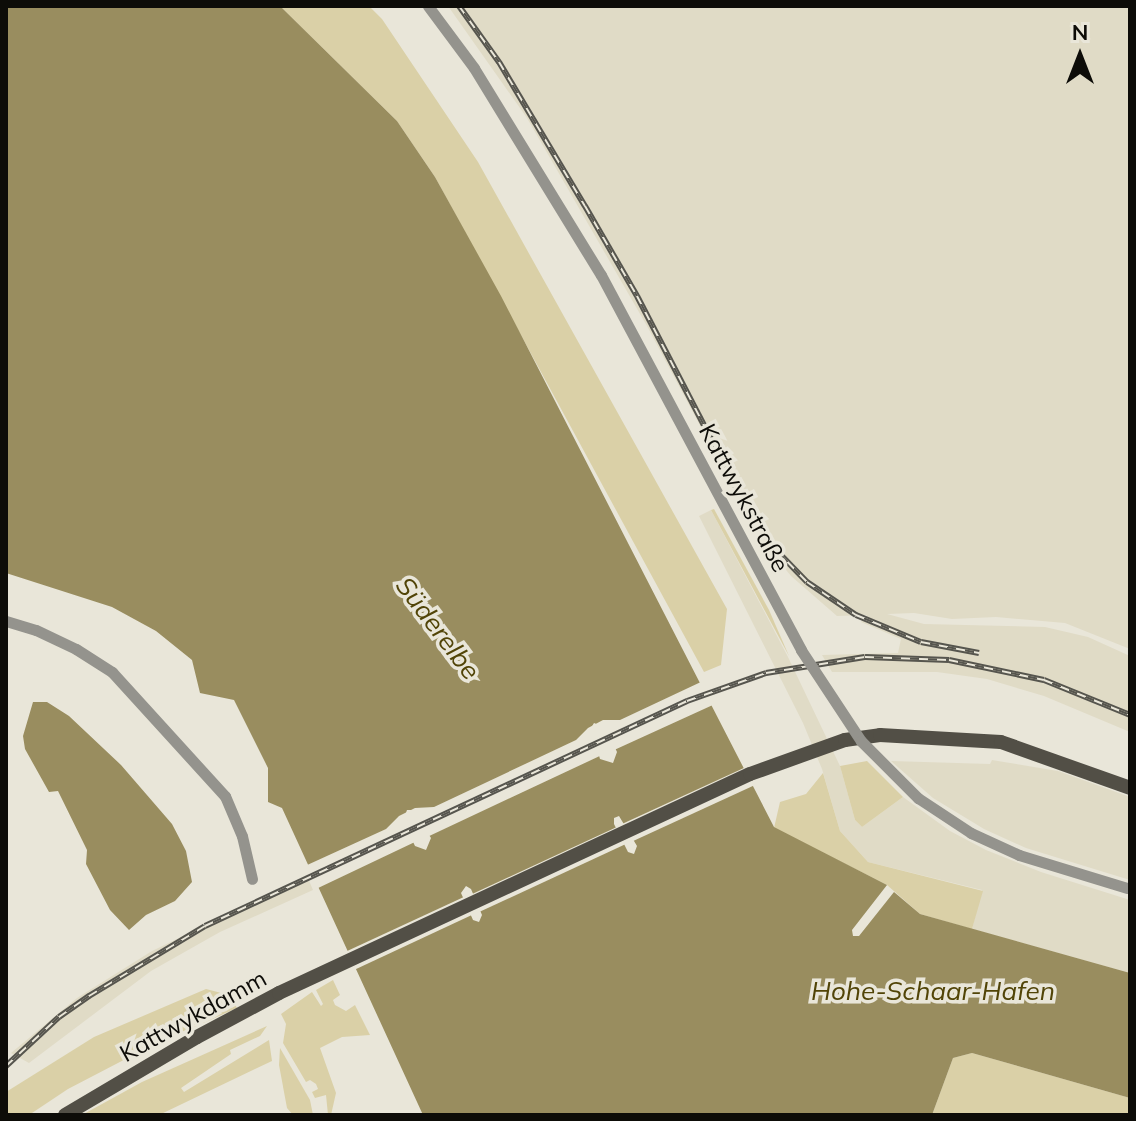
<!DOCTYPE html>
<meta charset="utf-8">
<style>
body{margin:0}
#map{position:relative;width:1136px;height:1121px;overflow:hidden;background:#e9e6d9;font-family:Mulish,sans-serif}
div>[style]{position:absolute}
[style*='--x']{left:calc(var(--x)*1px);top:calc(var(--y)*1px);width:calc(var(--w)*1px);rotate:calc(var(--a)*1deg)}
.built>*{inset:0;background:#e0dbc6}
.green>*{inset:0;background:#dad0a7}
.water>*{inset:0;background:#998d5f}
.pier>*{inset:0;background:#e9e6d9}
.minor>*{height:11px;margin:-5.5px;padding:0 5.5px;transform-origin:5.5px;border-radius:5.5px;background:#94938d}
.major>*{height:14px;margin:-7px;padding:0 7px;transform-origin:7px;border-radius:7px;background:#524f46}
.rail>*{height:6px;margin-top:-3px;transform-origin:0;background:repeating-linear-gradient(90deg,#e9e6d9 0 9px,#56554e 0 18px);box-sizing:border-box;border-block:2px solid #56554e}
.minor-bridge>*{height:11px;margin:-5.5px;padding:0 5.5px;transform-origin:5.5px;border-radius:5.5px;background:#94938d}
span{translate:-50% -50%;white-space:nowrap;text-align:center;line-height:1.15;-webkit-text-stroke:7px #e9e6d9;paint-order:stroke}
.street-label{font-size:24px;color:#0d0c08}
.water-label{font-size:26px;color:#514407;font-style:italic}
.frame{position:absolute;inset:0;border:8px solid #0d0c08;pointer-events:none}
.north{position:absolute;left:1040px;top:16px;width:80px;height:80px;-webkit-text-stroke:6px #e9e6d9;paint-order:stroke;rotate:0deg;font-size:22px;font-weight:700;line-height:32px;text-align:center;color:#0d0c08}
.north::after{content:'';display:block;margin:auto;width:28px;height:36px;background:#0d0c08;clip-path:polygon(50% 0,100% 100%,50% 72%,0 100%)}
</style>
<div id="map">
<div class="built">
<i style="clip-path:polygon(448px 6px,1130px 6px,1130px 649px,1065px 623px,996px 617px,952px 619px,914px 613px,887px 614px,924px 624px,1045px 627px,1088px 637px,1130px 656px,1130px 732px,1044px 696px,987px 679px,937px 672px,832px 672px,822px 655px,898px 653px,901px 639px,861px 622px,867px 615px,837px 616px,791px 576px,760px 538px,647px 326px,527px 118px)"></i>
<i style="clip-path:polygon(711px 510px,788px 657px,840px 766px,855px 820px,862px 827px,903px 797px,950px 831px,986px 850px,1041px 872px,1130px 900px,1130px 973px,972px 929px,982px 890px,868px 862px,840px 831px,822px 769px,803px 723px,699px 516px)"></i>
<i style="clip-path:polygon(992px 760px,1058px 771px,1130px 797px,1130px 880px,1026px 848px,984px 829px,933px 798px,891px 761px,990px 764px)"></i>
<i style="clip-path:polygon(307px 876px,313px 890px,220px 932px,151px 971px,29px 1063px,11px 1053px,77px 998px,152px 951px)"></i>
</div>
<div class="green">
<i style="clip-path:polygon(280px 6px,369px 6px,382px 19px,478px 162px,727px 609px,721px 665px,704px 672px,435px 177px,397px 121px)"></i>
<i style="clip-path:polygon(714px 509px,769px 610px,789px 656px,711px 510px)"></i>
<i style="clip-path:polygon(867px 761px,903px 797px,862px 827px,855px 820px,840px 766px)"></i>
<i style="clip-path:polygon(823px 773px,840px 831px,868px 862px,983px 891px,972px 929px,920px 914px,887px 885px,774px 828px,780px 802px,806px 794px)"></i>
<i style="clip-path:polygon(333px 980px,340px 995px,333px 1000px,335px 1005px,346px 1011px,355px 1005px,370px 1035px,342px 1037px,320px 1048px,336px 1093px,331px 1115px,328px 1115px,326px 1095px,315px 1098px,312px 1092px,318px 1089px,316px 1084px,310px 1080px,306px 1082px,283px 1043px,286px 1024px,281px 1014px,312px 992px,321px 1006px,323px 1004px,316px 990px)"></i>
<i style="clip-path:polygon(206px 989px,229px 995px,237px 1008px,141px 1051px,68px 1089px,29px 1115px,6px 1115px,6px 1092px,94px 1037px)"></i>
<i style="clip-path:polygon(267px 1026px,260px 1036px,230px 1050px,231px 1054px,181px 1088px,184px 1092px,269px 1040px,272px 1061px,255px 1069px,159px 1115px,82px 1115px,142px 1082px)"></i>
<i style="clip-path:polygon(280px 1048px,310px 1100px,313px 1115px,293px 1115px,287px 1108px,279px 1065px)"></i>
<i style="clip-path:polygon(972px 1053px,1130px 1098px,1130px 1115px,932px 1115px,953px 1058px)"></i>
</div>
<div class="water">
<i style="clip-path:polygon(evenodd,6px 6px,280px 6px,397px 121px,435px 177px,501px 296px,774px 827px,887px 885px,852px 930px,853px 936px,859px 936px,894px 892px,920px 914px,1130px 973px,1130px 1098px,972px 1053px,953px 1058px,932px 1115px,423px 1115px,282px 808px,268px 802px,268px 768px,234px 700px,200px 693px,192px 660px,156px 631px,112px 607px,6px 573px,6px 6px,594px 723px,606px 728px,617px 752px,613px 763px,600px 759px,591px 728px,594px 723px,6px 6px,407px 810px,413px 810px,431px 838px,426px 850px,415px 846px,403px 821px,407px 810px,6px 6px,619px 816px,637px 846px,634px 854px,628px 852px,614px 824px,614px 818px,619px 816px,6px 6px,466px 886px,471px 889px,482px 915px,479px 922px,473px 920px,461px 893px,466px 886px)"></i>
<i style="clip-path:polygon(33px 702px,47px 702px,69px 716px,121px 765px,172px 824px,186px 851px,192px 882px,175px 901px,146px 915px,129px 930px,110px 910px,86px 864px,87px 850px,58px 791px,49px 792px,25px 749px,23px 736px)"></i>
</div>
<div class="pier">
<i style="clip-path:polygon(703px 681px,715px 704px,612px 751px,603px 730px,596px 727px,594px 735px,604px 754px,425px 838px,416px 817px,409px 814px,407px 820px,417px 841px,316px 889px,305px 866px,386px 829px,399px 816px,415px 808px,434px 807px,576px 740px,588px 728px,603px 720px,620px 720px)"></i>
<i style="clip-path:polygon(746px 767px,755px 785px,631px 842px,622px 824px)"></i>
<i style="clip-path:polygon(619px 826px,628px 843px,477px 913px,470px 895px)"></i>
<i style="clip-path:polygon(466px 896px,474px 914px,354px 970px,345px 952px)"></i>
</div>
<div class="minor">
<i style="--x:428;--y:6;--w:77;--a:53.4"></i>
<i style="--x:474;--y:68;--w:243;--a:58.5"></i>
<i style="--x:6;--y:621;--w:31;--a:17"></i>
<i style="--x:36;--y:630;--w:44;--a:25.4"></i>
<i style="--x:76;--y:649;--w:43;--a:32.6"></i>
<i style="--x:112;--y:672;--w:168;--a:47.7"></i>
<i style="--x:225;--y:796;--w:43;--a:67"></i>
<i style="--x:242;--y:836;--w:44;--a:76.9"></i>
</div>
<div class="major">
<i style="--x:65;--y:1115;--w:153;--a:-30.6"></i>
<i style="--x:197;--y:1037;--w:93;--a:-28.2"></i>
<i style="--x:279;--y:993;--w:519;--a:-24.94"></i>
<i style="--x:750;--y:774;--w:101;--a:-19.7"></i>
<i style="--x:845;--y:740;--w:35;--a:-8"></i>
<i style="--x:880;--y:735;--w:121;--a:3.3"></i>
<i style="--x:1001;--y:742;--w:137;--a:19.6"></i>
</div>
<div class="rail">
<i style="--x:459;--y:6;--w:69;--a:54.5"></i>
<i style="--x:499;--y:62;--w:168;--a:59.2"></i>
<i style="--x:585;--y:206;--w:104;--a:60"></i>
<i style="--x:637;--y:296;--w:224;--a:62.6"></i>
<i style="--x:740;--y:495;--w:64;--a:57.1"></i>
<i style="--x:775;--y:549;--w:46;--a:45.9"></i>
<i style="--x:807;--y:582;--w:59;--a:34"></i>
<i style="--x:856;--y:615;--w:70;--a:22.6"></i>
<i style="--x:921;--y:642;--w:59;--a:10.7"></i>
<i style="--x:6;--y:1066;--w:72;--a:-42.8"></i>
<i style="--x:59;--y:1017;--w:37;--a:-35"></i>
<i style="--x:89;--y:996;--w:135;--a:-31.1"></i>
<i style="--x:205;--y:926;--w:532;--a:-25.02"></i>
<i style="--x:687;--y:701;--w:84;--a:-19.5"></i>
<i style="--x:766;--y:673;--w:100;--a:-9.2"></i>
<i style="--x:865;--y:657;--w:84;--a:2"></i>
<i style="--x:949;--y:660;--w:97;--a:11.9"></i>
<i style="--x:1044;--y:680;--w:93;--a:22.1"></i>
</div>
<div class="minor-bridge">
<i style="--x:601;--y:275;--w:425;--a:61.9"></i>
<i style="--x:801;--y:650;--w:109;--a:56.6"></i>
<i style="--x:861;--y:741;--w:81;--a:45"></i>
<i style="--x:918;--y:798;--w:64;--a:33.4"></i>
<i style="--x:971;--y:833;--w:53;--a:24.6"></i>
<i style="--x:1019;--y:855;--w:113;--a:17"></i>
</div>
<div class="street-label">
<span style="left:744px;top:498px;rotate:62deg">Kattwykstraße</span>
<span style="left:193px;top:1016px;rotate:-29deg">Kattwykdamm</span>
</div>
<div class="water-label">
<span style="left:438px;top:628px;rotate:53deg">Süderelbe</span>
<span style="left:933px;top:991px">Hohe-Schaar-Hafen</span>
</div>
<div class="frame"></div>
<div class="north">N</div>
</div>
